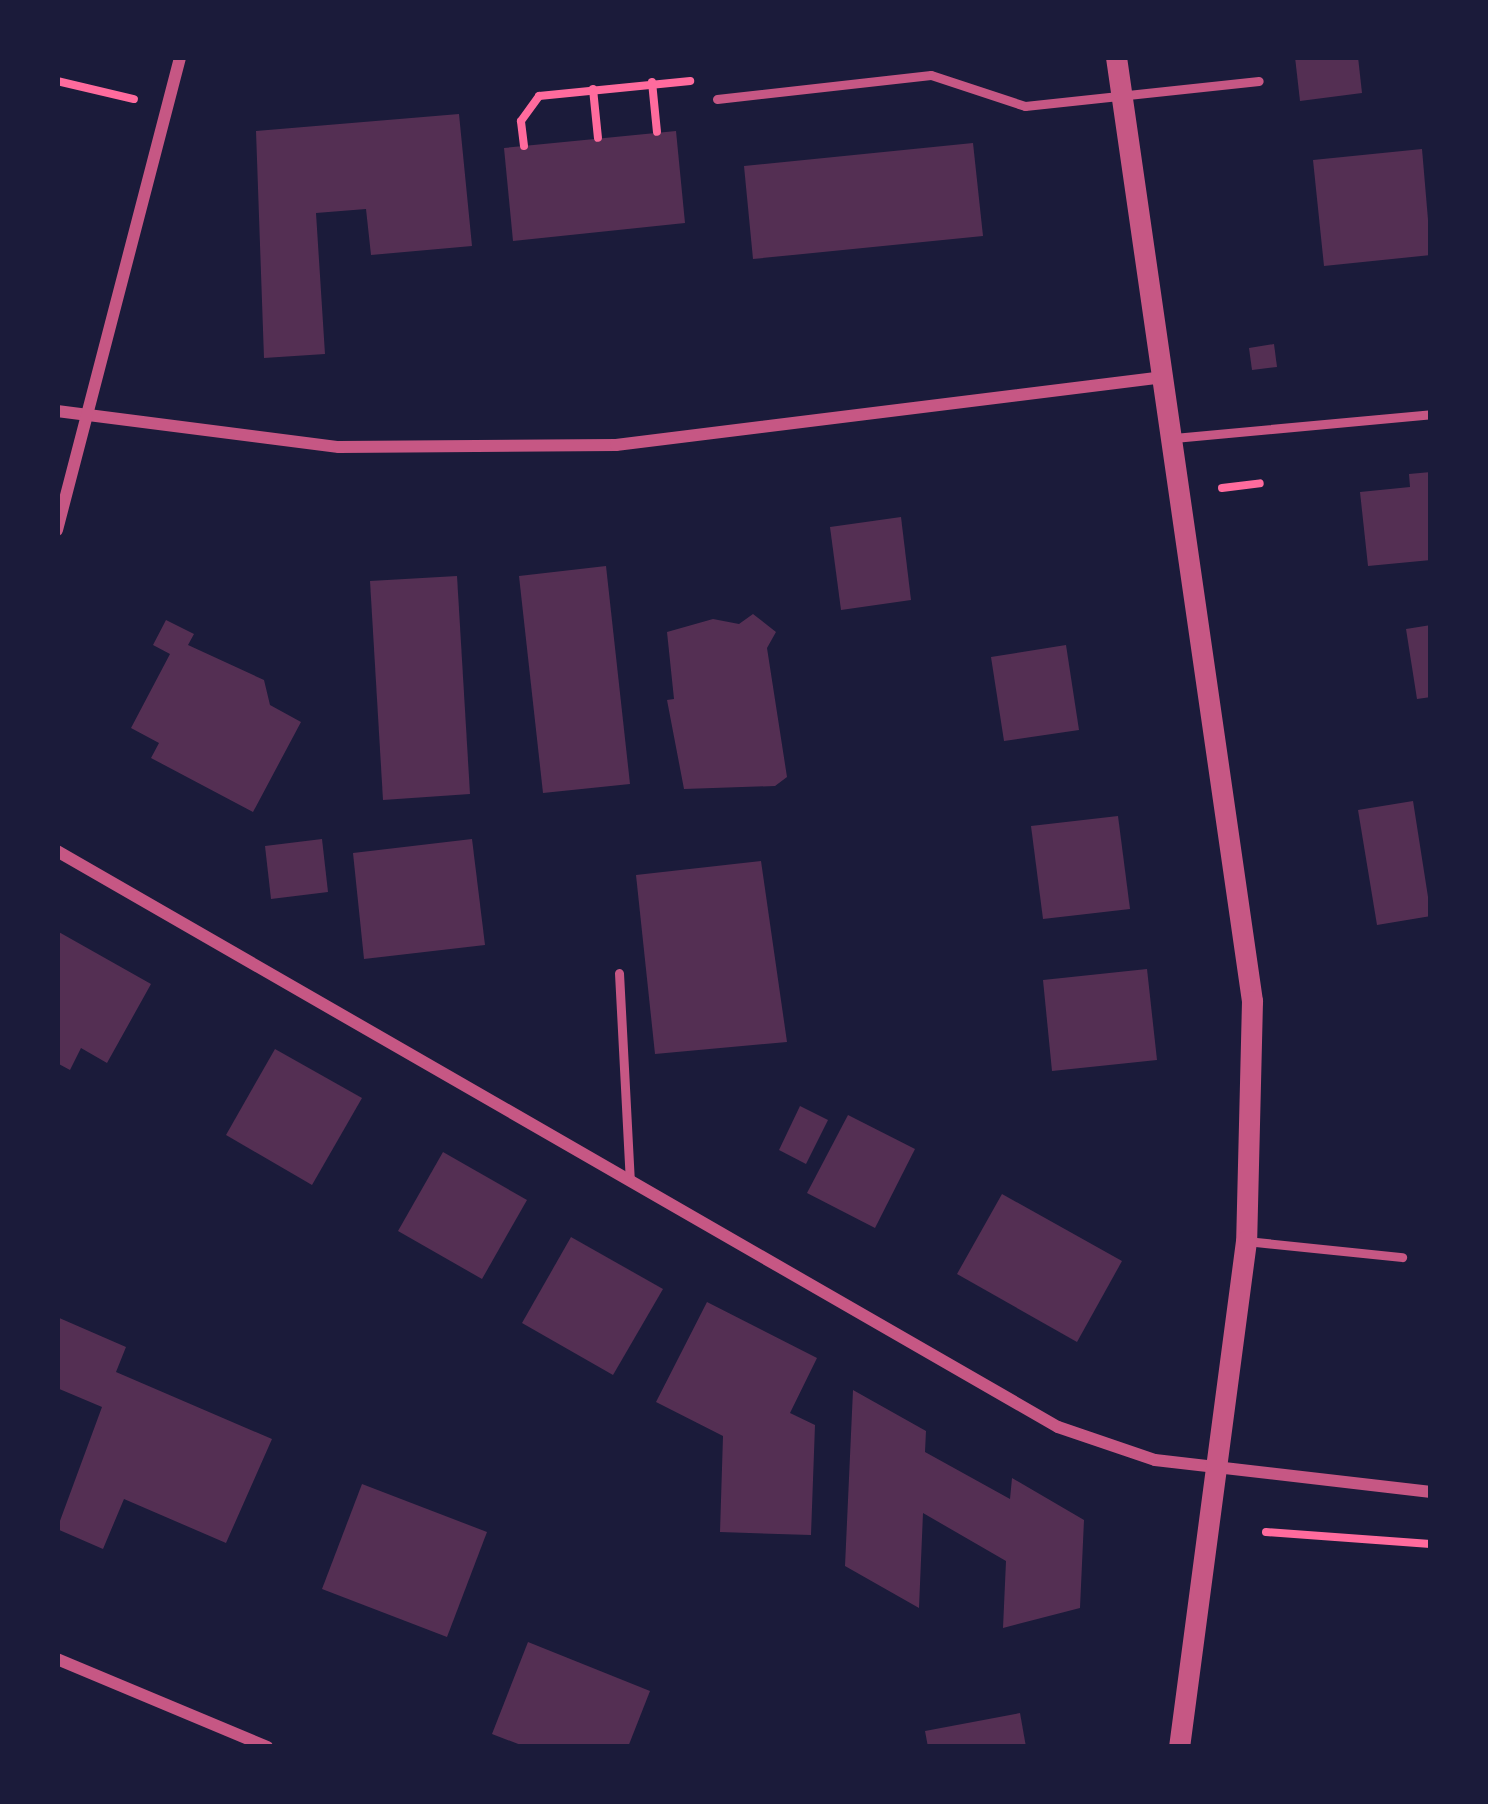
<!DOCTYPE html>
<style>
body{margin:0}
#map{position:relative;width:1488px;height:1804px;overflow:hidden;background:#1b1b3a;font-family:"Source Serif 4",serif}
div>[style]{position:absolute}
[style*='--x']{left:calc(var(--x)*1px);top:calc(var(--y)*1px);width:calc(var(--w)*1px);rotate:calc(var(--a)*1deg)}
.building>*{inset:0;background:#542f53}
.path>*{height:8px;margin:-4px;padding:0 4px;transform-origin:4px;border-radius:4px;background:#ff6b9d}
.service>*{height:9px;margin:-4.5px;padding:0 4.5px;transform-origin:4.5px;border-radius:4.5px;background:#c65784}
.minor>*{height:12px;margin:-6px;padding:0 6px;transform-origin:6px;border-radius:6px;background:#c65784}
.tertiary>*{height:21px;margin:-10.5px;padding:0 10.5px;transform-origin:10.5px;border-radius:10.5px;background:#c65784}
span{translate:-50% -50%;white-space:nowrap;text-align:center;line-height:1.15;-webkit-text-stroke:12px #1b1b3a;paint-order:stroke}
.frame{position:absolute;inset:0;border:60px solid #1b1b3a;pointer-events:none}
</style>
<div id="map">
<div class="building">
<i style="clip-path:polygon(1295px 57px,1358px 57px,1362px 93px,1300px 101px)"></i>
<i style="clip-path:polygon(459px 114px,472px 246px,371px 255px,366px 209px,316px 213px,325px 354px,264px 358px,256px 131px)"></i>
<i style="clip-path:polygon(676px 131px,685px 223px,513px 241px,504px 148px)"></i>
<i style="clip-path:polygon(973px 143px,983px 236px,753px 259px,744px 166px)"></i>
<i style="clip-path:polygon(1422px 149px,1431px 255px,1324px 266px,1313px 160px)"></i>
<i style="clip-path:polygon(1274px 344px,1277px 367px,1252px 370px,1249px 348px)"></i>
<i style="clip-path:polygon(1431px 472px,1431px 560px,1368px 566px,1360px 492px,1410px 487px,1409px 474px)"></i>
<i style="clip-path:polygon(901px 517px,911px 600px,841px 610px,830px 527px)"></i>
<i style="clip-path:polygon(606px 566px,630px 784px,543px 793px,519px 576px)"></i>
<i style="clip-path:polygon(457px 576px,470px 794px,383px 800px,370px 581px)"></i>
<i style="clip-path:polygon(753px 614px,776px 632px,767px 648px,787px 777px,775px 786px,684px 789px,667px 700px,674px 699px,667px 632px,713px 619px,739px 624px)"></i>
<i style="clip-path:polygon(166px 620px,194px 634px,188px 645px,264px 680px,270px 705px,301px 722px,253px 812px,151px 758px,159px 743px,131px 728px,170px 654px,153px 645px)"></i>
<i style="clip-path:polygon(1431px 625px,1431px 697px,1417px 699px,1406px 629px)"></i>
<i style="clip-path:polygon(1066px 645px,1079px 730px,1004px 741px,991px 657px)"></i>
<i style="clip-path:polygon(1413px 801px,1431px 916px,1377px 925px,1358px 810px)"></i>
<i style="clip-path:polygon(1118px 816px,1130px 909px,1043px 919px,1031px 826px)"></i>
<i style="clip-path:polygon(322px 839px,328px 892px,271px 899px,265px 846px)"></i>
<i style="clip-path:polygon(472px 839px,485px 945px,364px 959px,353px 853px)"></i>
<i style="clip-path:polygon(761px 861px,787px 1042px,655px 1054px,636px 875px)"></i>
<i style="clip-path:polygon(57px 931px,151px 984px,107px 1063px,81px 1048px,70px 1070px,57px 1063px)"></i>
<i style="clip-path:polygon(1147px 969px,1157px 1060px,1052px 1071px,1043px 980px)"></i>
<i style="clip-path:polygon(275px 1049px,362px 1098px,312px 1185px,226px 1135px)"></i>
<i style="clip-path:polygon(800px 1106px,828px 1120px,806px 1164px,779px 1150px)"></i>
<i style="clip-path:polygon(848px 1115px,915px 1149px,875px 1228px,807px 1193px)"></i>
<i style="clip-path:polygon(443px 1152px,527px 1200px,482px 1279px,398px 1231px)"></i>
<i style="clip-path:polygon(1002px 1194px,1122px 1261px,1077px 1342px,957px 1274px)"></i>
<i style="clip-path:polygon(571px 1237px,663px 1289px,613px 1375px,522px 1323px)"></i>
<i style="clip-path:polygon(707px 1302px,817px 1358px,790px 1413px,815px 1425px,811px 1535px,720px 1532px,723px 1436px,656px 1402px)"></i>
<i style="clip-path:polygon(57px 1317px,126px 1347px,116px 1372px,272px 1439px,226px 1543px,124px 1499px,103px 1549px,57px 1529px,102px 1407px,57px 1388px)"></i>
<i style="clip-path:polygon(853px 1390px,926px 1431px,925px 1452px,1010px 1499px,1012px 1478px,1084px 1520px,1080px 1608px,1003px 1628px,1006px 1561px,923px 1513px,919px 1608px,845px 1566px)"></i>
<i style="clip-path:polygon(362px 1484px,487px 1532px,447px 1637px,322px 1589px)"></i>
<i style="clip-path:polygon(528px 1642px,650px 1691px,628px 1747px,526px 1747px,492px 1734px)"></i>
<i style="clip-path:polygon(1020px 1713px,1026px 1747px,928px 1747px,925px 1731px)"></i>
</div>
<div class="path">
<i style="--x:57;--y:81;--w:79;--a:13.2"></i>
<i style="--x:652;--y:82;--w:50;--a:84.3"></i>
<i style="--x:593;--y:89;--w:49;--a:84.2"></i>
<i style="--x:524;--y:146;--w:25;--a:-97"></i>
<i style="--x:521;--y:121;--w:31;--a:-54"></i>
<i style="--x:539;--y:96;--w:152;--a:-5.7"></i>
<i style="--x:1222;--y:488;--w:38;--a:-7"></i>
<i style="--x:1266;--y:1532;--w:165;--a:4.2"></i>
</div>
<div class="service">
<i style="--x:717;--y:99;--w:215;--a:-6.4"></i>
<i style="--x:931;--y:75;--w:99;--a:18.3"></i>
<i style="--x:1025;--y:106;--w:235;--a:-6.1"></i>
<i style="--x:1174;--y:438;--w:258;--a:-5.3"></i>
<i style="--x:619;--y:973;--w:208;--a:87"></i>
<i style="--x:1246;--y:1241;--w:157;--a:5.9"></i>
</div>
<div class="minor">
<i style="--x:57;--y:411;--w:284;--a:7.3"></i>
<i style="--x:339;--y:447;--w:277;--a:-0.4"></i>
<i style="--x:616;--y:445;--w:552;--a:-7.07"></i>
<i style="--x:57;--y:530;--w:489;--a:-75.4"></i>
<i style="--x:57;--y:851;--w:1155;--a:29.92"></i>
<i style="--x:1058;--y:1427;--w:102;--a:18.8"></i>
<i style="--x:1155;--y:1460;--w:278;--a:6.6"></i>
<i style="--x:57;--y:1659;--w:228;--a:22.7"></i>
</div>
<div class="tertiary">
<i style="--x:1116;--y:57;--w:954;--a:81.8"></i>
<i style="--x:1252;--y:1001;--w:240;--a:91.4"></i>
<i style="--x:1246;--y:1241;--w:510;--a:97.54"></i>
</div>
<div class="frame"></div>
</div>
